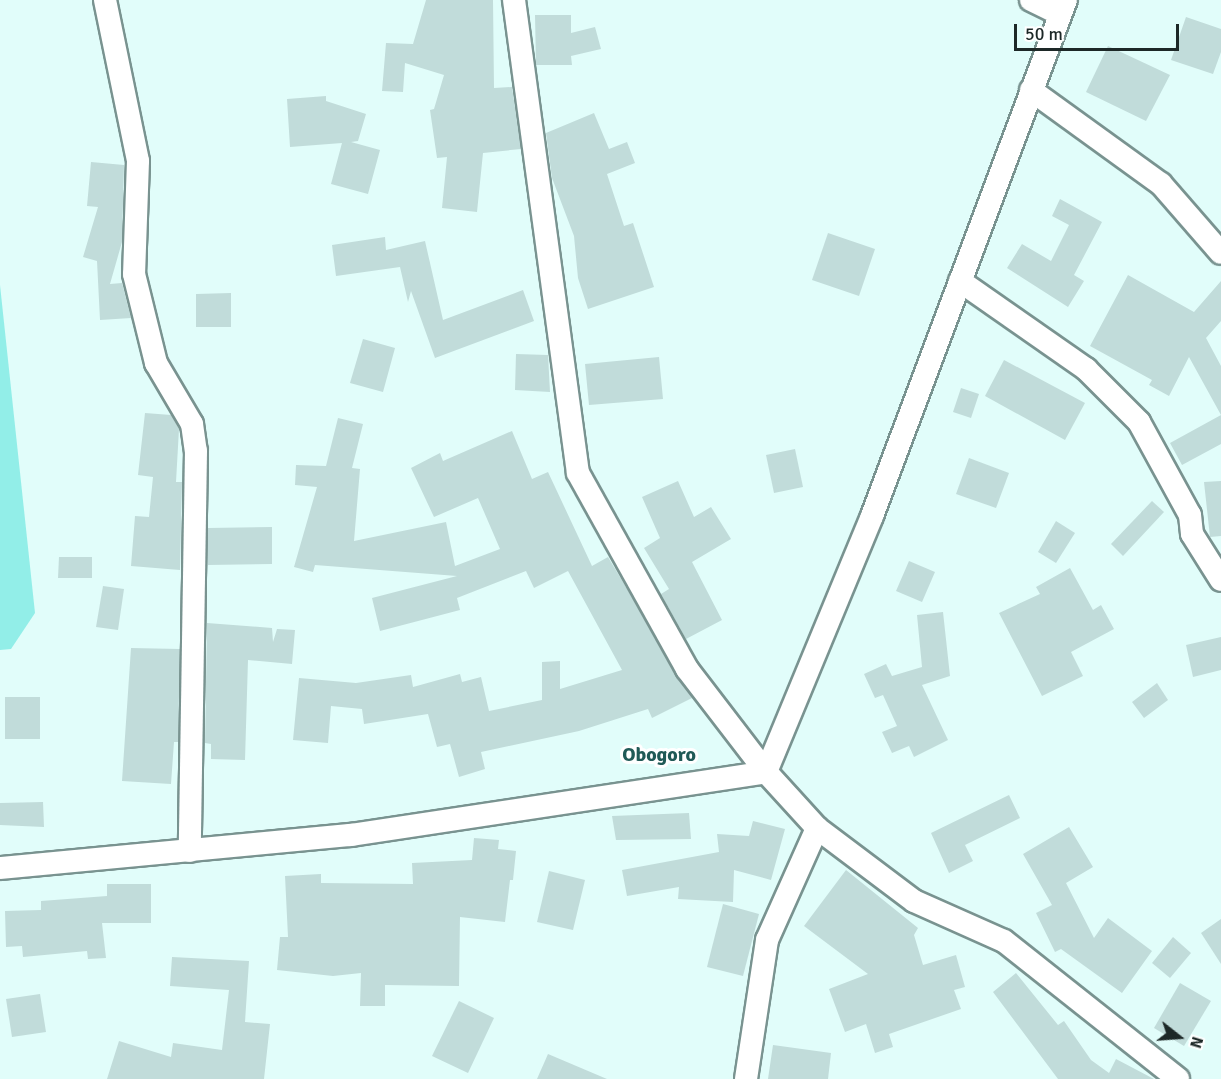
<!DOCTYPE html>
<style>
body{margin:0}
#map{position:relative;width:1221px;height:1079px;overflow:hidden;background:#e1fdfa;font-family:Signika,sans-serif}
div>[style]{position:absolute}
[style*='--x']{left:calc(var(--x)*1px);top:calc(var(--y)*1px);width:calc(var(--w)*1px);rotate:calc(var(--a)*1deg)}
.green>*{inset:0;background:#92eee8}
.building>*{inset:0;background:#c1dcda}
.roads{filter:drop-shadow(2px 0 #799390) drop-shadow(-2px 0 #799390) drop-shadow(0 2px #799390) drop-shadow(0 -2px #799390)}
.minor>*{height:22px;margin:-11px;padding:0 11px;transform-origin:11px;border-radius:11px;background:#fff}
span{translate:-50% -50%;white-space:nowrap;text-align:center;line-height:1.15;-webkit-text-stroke:6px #fff;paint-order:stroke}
.quarter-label{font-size:20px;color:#205a57;font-weight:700}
.north{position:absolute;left:1149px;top:1007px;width:60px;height:60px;-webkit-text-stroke:4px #fff;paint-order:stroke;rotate:107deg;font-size:16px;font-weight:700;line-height:24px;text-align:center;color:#1d2827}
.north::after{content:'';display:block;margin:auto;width:21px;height:27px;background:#1d2827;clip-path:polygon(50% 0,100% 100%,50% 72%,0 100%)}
.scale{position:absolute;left:1014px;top:24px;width:165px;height:27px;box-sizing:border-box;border:3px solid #1d2827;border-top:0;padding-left:8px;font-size:18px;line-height:21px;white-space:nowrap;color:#1d2827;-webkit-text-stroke:4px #fff;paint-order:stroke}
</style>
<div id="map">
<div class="green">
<i style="clip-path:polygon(0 285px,35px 613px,11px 649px,0 650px)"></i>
</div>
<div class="building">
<i style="clip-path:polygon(426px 0,493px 0,494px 88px,512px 87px,521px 149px,483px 153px,477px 212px,442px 208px,447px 157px,437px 158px,430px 110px,434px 109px,444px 75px,405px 63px,403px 92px,382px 91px,386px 43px,413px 44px)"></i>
<i style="clip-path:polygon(535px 15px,571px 15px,571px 33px,595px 27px,601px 49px,571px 56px,572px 65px,536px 65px)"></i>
<i style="clip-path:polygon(1186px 17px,1221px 29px,1221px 52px,1213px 74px,1171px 60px)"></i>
<i style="clip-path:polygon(1108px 46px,1170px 75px,1146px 121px,1086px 92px)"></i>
<i style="clip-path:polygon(326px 96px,326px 101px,366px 114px,358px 141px,351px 142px,380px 150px,368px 194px,331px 184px,342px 143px,290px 147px,287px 99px)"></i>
<i style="clip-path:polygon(594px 113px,609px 149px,627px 142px,635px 163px,607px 174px,624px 226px,633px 223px,654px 287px,588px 309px,578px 278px,574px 236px,552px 178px,546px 133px)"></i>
<i style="clip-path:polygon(91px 162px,124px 165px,122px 242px,110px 284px,122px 283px,131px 318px,100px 320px,97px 261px,83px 257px,98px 207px,87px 206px)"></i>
<i style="clip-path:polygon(1060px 199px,1102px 222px,1074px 275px,1084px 281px,1068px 307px,1007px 268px,1022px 244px,1051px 261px,1069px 225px,1052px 216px)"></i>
<i style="clip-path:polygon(828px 233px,875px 249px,859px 296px,812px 280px)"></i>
<i style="clip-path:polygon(385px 237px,386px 250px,425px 241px,443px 320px,523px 290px,534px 321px,435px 358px,411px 291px,408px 302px,400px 267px,336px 276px,332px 245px)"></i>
<i style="clip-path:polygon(1128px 275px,1194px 312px,1221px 281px,1221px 321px,1206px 338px,1221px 366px,1221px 444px,1182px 465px,1170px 443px,1221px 415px,1189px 357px,1169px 396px,1149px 385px,1152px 380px,1090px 346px)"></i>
<i style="clip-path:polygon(231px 293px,231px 327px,196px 327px,196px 294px)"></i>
<i style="clip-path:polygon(363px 339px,395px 348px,383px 392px,350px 383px)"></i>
<i style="clip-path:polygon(516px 354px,548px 355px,550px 392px,515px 390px)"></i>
<i style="clip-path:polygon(659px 357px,663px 399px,589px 405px,585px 364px)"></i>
<i style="clip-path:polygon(1004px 360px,1085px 403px,1065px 440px,985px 396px)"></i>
<i style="clip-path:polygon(961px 388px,979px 394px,971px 418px,953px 412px)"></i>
<i style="clip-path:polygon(145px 413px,171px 415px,179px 429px,176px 482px,182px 482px,180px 570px,131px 566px,135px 516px,149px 517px,153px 477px,138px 475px)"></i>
<i style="clip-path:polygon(338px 418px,363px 424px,352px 468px,360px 469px,354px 541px,446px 522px,455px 566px,500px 549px,478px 498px,434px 517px,411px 468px,440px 453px,443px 461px,512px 431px,532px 479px,548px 472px,592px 566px,608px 557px,692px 698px,652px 718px,648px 709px,579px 731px,481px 752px,485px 769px,459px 777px,450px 744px,437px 747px,428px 714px,364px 724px,362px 709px,331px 706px,328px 743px,293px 740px,299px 678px,356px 683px,411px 675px,413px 687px,460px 674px,462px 682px,481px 677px,489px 711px,542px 700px,542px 662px,560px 661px,560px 689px,622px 670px,568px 571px,534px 588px,526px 571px,457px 598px,460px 610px,380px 631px,372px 598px,457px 576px,315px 565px,313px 572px,294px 567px,317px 487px,295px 485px,296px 465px,326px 466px)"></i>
<i style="clip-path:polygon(795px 449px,803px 487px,774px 493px,766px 455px)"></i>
<i style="clip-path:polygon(969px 458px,1009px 473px,996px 508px,956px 494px)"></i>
<i style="clip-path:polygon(678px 481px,694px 517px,711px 507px,731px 539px,692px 562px,722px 620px,686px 639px,661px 594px,669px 589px,644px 548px,660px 538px,642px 497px)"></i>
<i style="clip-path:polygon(1221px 481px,1221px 536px,1210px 537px,1204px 482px)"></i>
<i style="clip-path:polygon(1152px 501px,1164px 512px,1123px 556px,1111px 544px)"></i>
<i style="clip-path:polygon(1056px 521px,1075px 533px,1056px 563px,1038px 552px)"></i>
<i style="clip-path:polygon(272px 527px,272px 564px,208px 565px,208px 528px)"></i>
<i style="clip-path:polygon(59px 557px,92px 557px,92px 578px,58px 578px)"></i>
<i style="clip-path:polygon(909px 561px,935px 572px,922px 602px,896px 591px)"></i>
<i style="clip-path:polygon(1070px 568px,1093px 610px,1101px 605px,1114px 629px,1071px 652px,1083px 676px,1042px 696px,999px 613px,1040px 594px,1036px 587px)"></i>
<i style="clip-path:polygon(103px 586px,124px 589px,118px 630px,96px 627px)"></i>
<i style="clip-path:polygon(943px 612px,950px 676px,922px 685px,948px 740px,914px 757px,909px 746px,892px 753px,882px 732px,897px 726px,883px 695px,875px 698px,864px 674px,886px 664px,892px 676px,922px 667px,917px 615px)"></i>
<i style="clip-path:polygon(207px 623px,272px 628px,273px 642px,277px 629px,295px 630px,292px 664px,248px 660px,245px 760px,211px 759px,211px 744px,205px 743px)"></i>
<i style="clip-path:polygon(1221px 637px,1221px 670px,1193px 677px,1186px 645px)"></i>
<i style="clip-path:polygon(131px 648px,180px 649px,178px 742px,174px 742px,171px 784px,122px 781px)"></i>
<i style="clip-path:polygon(1157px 683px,1168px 700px,1144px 718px,1132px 702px)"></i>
<i style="clip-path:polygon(5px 697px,40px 697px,40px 739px,5px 739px)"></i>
<i style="clip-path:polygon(1009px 795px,1020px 818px,965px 845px,973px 861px,949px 873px,931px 833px)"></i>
<i style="clip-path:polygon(43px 802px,44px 827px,0 825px,0 803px)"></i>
<i style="clip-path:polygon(689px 813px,691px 839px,616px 840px,612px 816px)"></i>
<i style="clip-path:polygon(753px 821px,785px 829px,771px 880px,734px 870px,733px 902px,678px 899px,679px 887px,627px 896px,622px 870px,719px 852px,717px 834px,749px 836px)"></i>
<i style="clip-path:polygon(1069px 827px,1093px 867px,1066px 883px,1094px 938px,1108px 918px,1152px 951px,1122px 993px,1061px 949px,1055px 952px,1036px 913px,1052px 905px,1023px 854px)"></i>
<i style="clip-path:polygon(474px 838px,499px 840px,498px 849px,516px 851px,513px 880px,510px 880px,505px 922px,460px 917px,459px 986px,385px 985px,385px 1006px,360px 1006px,361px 973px,333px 976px,277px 970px,280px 937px,288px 937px,285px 876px,321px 874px,321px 883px,413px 884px,412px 863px,472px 860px)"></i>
<i style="clip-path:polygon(846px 870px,918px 928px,914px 935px,923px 965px,956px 955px,965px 987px,954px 990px,961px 1009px,889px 1034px,893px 1047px,875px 1053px,866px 1024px,845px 1032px,829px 989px,868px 974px,804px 926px)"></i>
<i style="clip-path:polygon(549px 871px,585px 880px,573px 930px,537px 922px)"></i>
<i style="clip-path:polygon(107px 884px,151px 884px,151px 923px,102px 923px,106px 958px,88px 959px,87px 951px,23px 957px,22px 946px,6px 947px,5px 911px,41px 910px,41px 901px,107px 896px)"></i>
<i style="clip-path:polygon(723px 904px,759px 914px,743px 976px,707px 967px)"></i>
<i style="clip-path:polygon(1221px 919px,1221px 964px,1201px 933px)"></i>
<i style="clip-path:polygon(1173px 937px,1191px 953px,1170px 978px,1152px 963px)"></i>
<i style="clip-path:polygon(172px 957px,249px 961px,245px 1022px,270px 1024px,264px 1079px,107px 1079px,119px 1041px,171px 1057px,173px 1043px,222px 1050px,229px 990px,170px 986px)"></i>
<i style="clip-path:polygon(1016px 973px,1058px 1025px,1064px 1021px,1091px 1060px,1109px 1073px,1116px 1059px,1154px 1079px,1058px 1079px,993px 992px)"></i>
<i style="clip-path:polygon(1180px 983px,1211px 1001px,1184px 1046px,1154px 1028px)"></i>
<i style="clip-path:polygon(40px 994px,46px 1032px,12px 1037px,6px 999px)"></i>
<i style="clip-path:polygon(459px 1001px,494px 1018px,468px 1073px,432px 1056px)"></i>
<i style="clip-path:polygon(773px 1045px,831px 1053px,828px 1079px,768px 1079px)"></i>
<i style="clip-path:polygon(548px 1054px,607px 1079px,537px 1079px)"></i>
</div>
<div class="roads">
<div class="minor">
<i style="--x:105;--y:0;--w:164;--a:78.4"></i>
<i style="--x:138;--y:161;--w:113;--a:92"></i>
<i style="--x:134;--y:274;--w:92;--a:76.1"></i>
<i style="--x:156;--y:363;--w:71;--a:59.5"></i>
<i style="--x:192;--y:424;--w:27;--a:82"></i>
<i style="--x:196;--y:451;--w:400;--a:90.9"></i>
<i style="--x:514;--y:0;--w:477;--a:82.3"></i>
<i style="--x:578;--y:473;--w:224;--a:60.9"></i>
<i style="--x:687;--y:669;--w:130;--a:52.5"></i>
<i style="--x:766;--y:772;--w:76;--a:47.7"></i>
<i style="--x:817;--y:828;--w:121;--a:37"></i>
<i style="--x:914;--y:901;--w:98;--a:24"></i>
<i style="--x:1004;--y:941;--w:222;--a:38.4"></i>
<i style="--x:1031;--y:0;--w:32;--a:26"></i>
<i style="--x:1031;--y:90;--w:160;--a:35.9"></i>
<i style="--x:1161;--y:184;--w:91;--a:49"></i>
<i style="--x:960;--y:281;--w:154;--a:34.9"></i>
<i style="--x:1086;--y:369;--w:75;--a:45"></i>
<i style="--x:1139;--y:422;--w:106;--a:61.3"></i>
<i style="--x:1190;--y:515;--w:19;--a:84"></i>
<i style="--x:1192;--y:534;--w:54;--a:57.8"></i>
<i style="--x:0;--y:868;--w:353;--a:-5.4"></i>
<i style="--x:351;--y:835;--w:420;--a:-8.6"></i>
<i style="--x:766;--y:772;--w:277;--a:-67.5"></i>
<i style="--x:872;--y:516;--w:551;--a:-69.4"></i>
<i style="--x:746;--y:1079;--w:141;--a:-81.4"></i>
<i style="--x:767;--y:940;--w:123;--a:-65.9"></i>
</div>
</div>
<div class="quarter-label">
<span style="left:659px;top:754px">Obogoro</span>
</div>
<div class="north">N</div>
<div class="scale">50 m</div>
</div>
